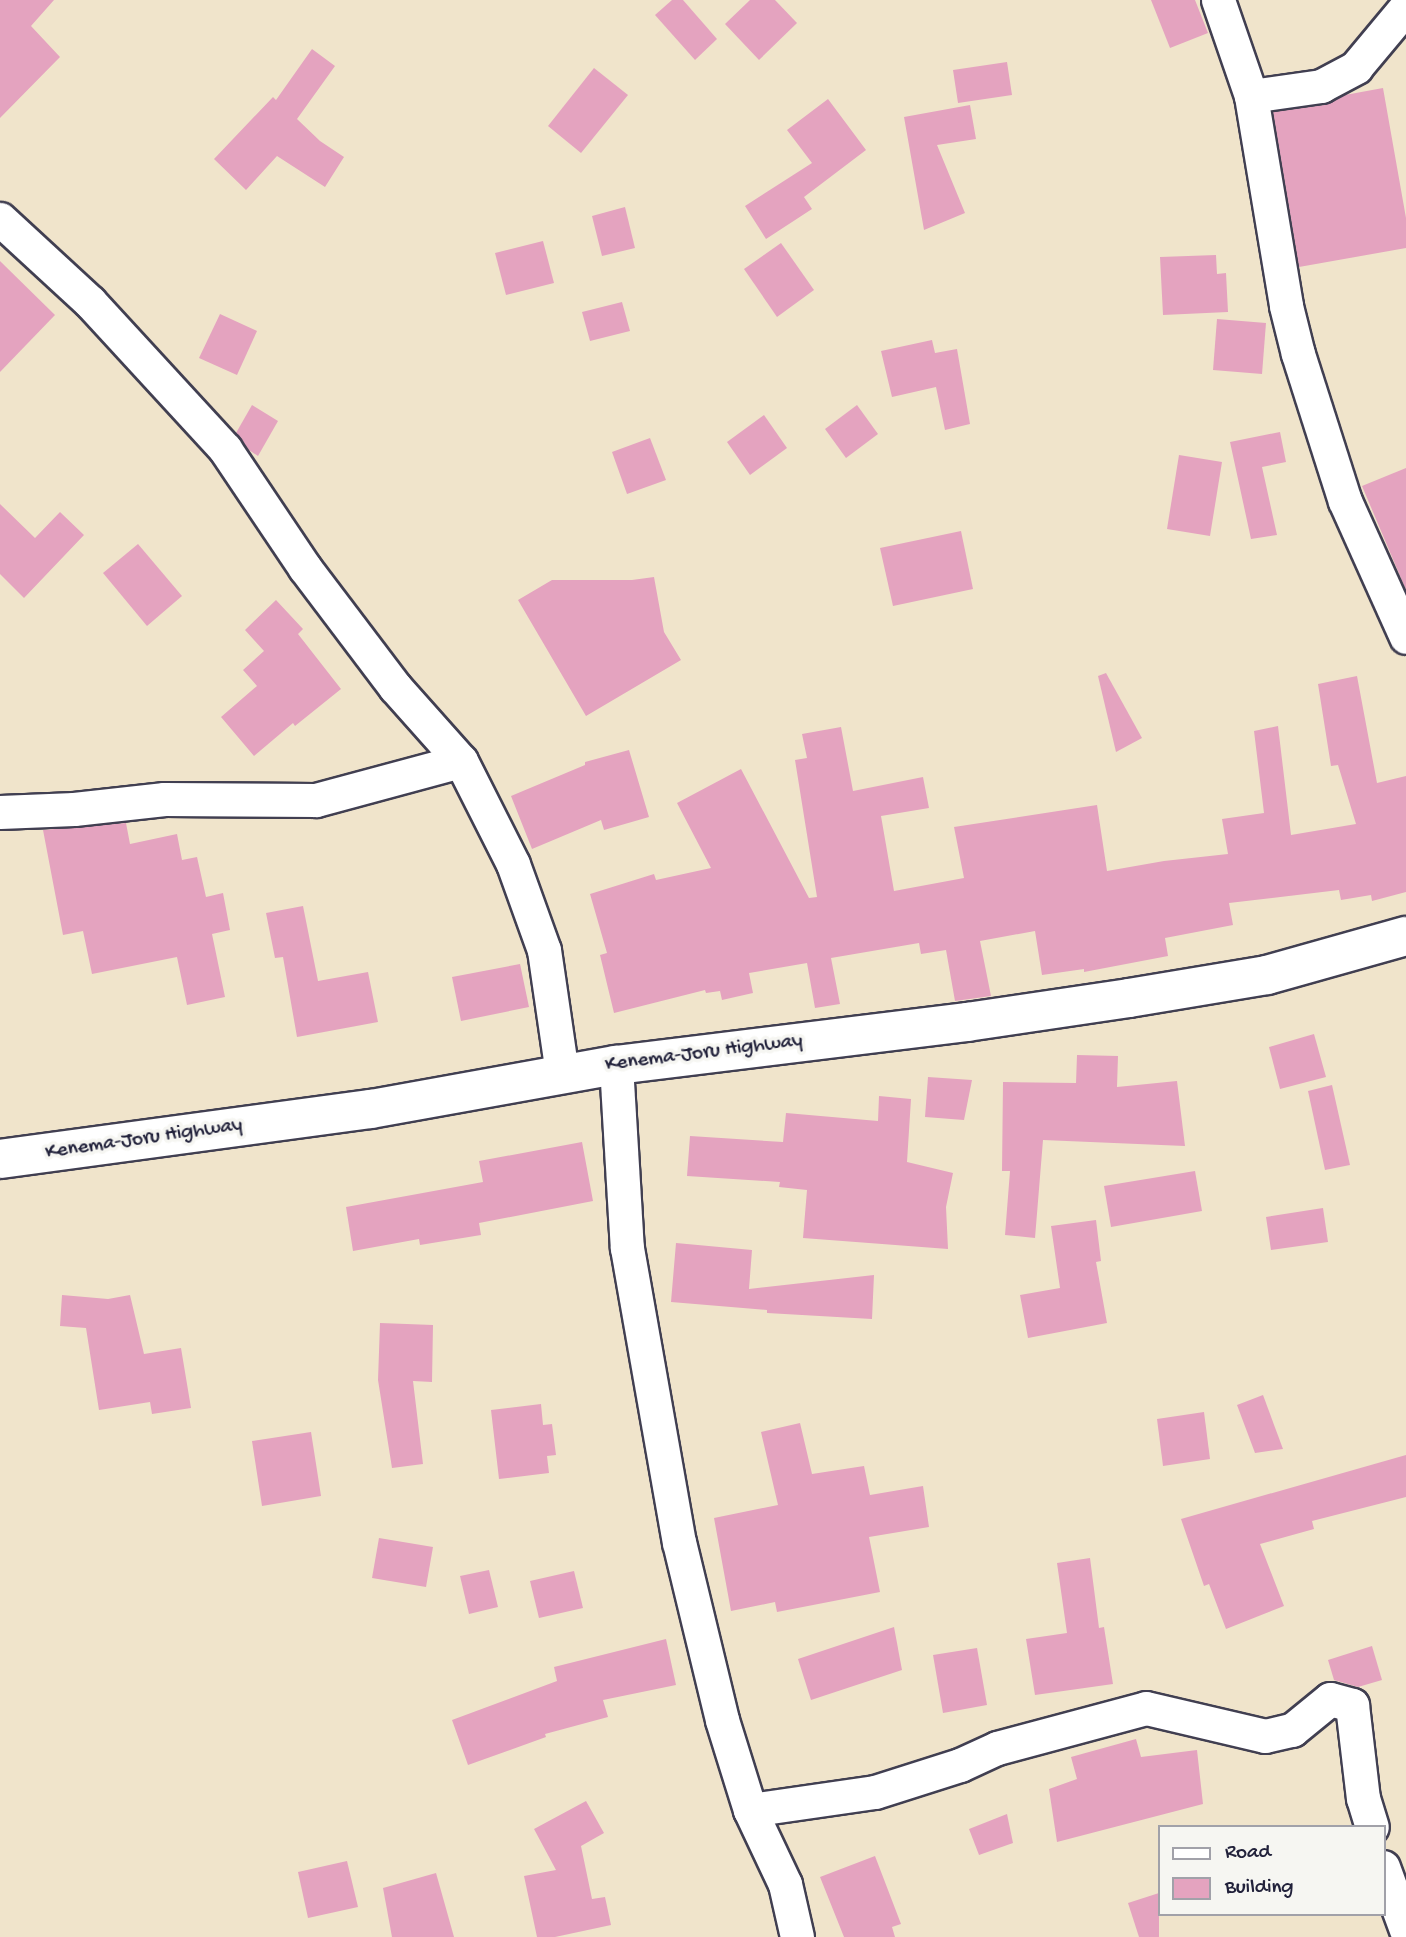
<!DOCTYPE html>
<style>
body{margin:0}
#map{position:relative;width:1406px;height:1937px;overflow:hidden;background:#f0e4cb;font-family:"Gochi Hand",sans-serif}
div>[style]{position:absolute}
[style*='--x']{left:calc(var(--x)*1px);top:calc(var(--y)*1px);width:calc(var(--w)*1px);rotate:calc(var(--a)*1deg)}
.building>*{inset:0;background:#e4a3bf}
.roads{filter:drop-shadow(2px 0 #413f51) drop-shadow(-2px 0 #413f51) drop-shadow(0 2px #413f51) drop-shadow(0 -2px #413f51)}
.minor>*{height:33px;margin:-16.5px;padding:0 16.5px;transform-origin:16.5px;border-radius:16.5px;background:#fff}
.trunk>*{height:38px;margin:-19px;padding:0 19px;transform-origin:19px;border-radius:19px;background:#fff}
span{translate:-50% -50%;white-space:nowrap;text-align:center;line-height:1.15;-webkit-text-stroke:7px #f6f6f2;paint-order:stroke}
.street-label{font-size:21px;color:#22223b}
.legend{position:absolute;left:1158px;top:1825px;width:228px;height:91px;box-sizing:border-box;background:#f6f6f2;border:2px solid #a1a1a9;margin:0;padding:9px 12px;list-style:none;font-size:21px;color:#22223b}
.legend li{display:flex;align-items:center;gap:14px;height:35px}
.legend b{width:35px;border:2px solid #a1a1a9}
</style>
<div id="map">
<div class="building">
<i style="clip-path:polygon(0 0,54px 0,31px 26px,60px 57px,0 118px)"></i>
<i style="clip-path:polygon(672px 0,683px 0,717px 39px,695px 60px,655px 15px)"></i>
<i style="clip-path:polygon(750px 0,775px 0,797px 23px,759px 60px,725px 24px)"></i>
<i style="clip-path:polygon(1151px 0,1195px 0,1208px 33px,1170px 48px)"></i>
<i style="clip-path:polygon(312px 49px,335px 66px,297px 119px,320px 141px,344px 157px,325px 187px,277px 156px,246px 190px,214px 159px,273px 97px,276px 100px)"></i>
<i style="clip-path:polygon(1007px 62px,1012px 95px,958px 103px,953px 70px)"></i>
<i style="clip-path:polygon(594px 68px,628px 95px,581px 153px,548px 126px)"></i>
<i style="clip-path:polygon(1383px 88px,1406px 218px,1406px 248px,1299px 267px,1273px 112px,1324px 105px,1345px 95px)"></i>
<i style="clip-path:polygon(828px 99px,866px 150px,804px 197px,812px 209px,766px 239px,745px 206px,812px 163px,787px 130px)"></i>
<i style="clip-path:polygon(970px 105px,976px 139px,937px 145px,965px 213px,924px 230px,904px 117px)"></i>
<i style="clip-path:polygon(625px 207px,635px 248px,602px 256px,592px 216px)"></i>
<i style="clip-path:polygon(543px 241px,554px 283px,506px 295px,495px 253px)"></i>
<i style="clip-path:polygon(781px 243px,814px 290px,777px 317px,744px 269px)"></i>
<i style="clip-path:polygon(1216px 255px,1217px 274px,1226px 273px,1228px 312px,1163px 315px,1160px 257px)"></i>
<i style="clip-path:polygon(0 261px,55px 315px,0 372px)"></i>
<i style="clip-path:polygon(622px 302px,630px 331px,590px 341px,582px 312px)"></i>
<i style="clip-path:polygon(220px 314px,257px 331px,237px 375px,199px 358px)"></i>
<i style="clip-path:polygon(1217px 319px,1266px 323px,1262px 374px,1213px 370px)"></i>
<i style="clip-path:polygon(932px 340px,935px 353px,957px 349px,970px 424px,945px 430px,936px 387px,892px 397px,881px 351px)"></i>
<i style="clip-path:polygon(252px 405px,278px 421px,258px 456px,249px 450px,236px 433px)"></i>
<i style="clip-path:polygon(857px 405px,878px 434px,846px 458px,825px 429px)"></i>
<i style="clip-path:polygon(764px 415px,787px 448px,750px 475px,727px 442px)"></i>
<i style="clip-path:polygon(1280px 432px,1286px 462px,1262px 467px,1277px 535px,1251px 539px,1230px 442px)"></i>
<i style="clip-path:polygon(650px 438px,666px 480px,627px 494px,612px 452px)"></i>
<i style="clip-path:polygon(1179px 455px,1222px 462px,1210px 536px,1167px 529px)"></i>
<i style="clip-path:polygon(1406px 468px,1406px 590px,1362px 486px)"></i>
<i style="clip-path:polygon(0 504px,35px 538px,60px 512px,84px 535px,24px 598px,0 574px)"></i>
<i style="clip-path:polygon(961px 531px,973px 589px,893px 606px,880px 548px)"></i>
<i style="clip-path:polygon(138px 544px,182px 596px,147px 626px,103px 573px)"></i>
<i style="clip-path:polygon(654px 577px,664px 632px,681px 660px,586px 716px,518px 600px,552px 580px,632px 580px)"></i>
<i style="clip-path:polygon(276px 600px,303px 629px,298px 634px,341px 689px,295px 726px,293px 723px,254px 756px,221px 717px,257px 686px,243px 670px,264px 651px,245px 630px)"></i>
<i style="clip-path:polygon(1106px 673px,1142px 738px,1116px 752px,1098px 676px)"></i>
<i style="clip-path:polygon(1357px 676px,1377px 783px,1406px 776px,1406px 892px,1372px 901px,1371px 895px,1341px 900px,1339px 890px,1229px 903px,1233px 925px,1165px 938px,1168px 956px,1084px 972px,1084px 969px,1042px 975px,1035px 931px,980px 941px,991px 996px,984px 997px,955px 1001px,946px 950px,921px 954px,919px 943px,831px 958px,840px 1004px,815px 1008px,807px 963px,749px 973px,753px 993px,722px 1000px,720px 991px,706px 993px,705px 990px,614px 1013px,600px 955px,607px 953px,590px 894px,654px 874px,656px 880px,711px 868px,677px 803px,741px 769px,809px 898px,817px 897px,795px 760px,807px 758px,802px 734px,841px 727px,853px 791px,923px 777px,929px 808px,881px 816px,894px 891px,964px 878px,954px 827px,1097px 805px,1107px 871px,1164px 861px,1228px 854px,1222px 819px,1264px 813px,1254px 731px,1278px 726px,1291px 835px,1356px 824px,1338px 765px,1331px 766px,1318px 684px)"></i>
<i style="clip-path:polygon(629px 750px,649px 817px,604px 830px,601px 820px,532px 849px,511px 796px,585px 765px,585px 762px)"></i>
<i style="clip-path:polygon(126px 823px,130px 844px,177px 834px,182px 860px,197px 857px,206px 897px,223px 893px,230px 930px,212px 934px,225px 997px,187px 1005px,177px 957px,92px 974px,83px 931px,63px 935px,43px 830px)"></i>
<i style="clip-path:polygon(303px 906px,318px 981px,368px 972px,378px 1022px,297px 1037px,283px 957px,275px 958px,266px 913px)"></i>
<i style="clip-path:polygon(520px 964px,529px 1007px,461px 1021px,452px 977px)"></i>
<i style="clip-path:polygon(1314px 1034px,1326px 1077px,1280px 1089px,1269px 1047px)"></i>
<i style="clip-path:polygon(1077px 1055px,1118px 1056px,1117px 1087px,1177px 1081px,1185px 1146px,1043px 1140px,1035px 1238px,1005px 1235px,1010px 1171px,1002px 1171px,1003px 1082px,1076px 1083px)"></i>
<i style="clip-path:polygon(928px 1077px,972px 1080px,964px 1120px,925px 1117px)"></i>
<i style="clip-path:polygon(1332px 1085px,1350px 1165px,1325px 1170px,1308px 1091px)"></i>
<i style="clip-path:polygon(879px 1096px,911px 1099px,907px 1162px,953px 1173px,946px 1207px,948px 1249px,803px 1238px,807px 1190px,779px 1187px,780px 1182px,687px 1176px,690px 1136px,783px 1142px,786px 1113px,878px 1121px)"></i>
<i style="clip-path:polygon(582px 1142px,593px 1201px,479px 1223px,481px 1235px,420px 1245px,419px 1239px,353px 1251px,346px 1207px,483px 1182px,479px 1161px)"></i>
<i style="clip-path:polygon(1195px 1171px,1202px 1211px,1111px 1227px,1104px 1186px)"></i>
<i style="clip-path:polygon(1323px 1208px,1328px 1242px,1271px 1250px,1266px 1217px)"></i>
<i style="clip-path:polygon(1096px 1220px,1101px 1261px,1096px 1262px,1107px 1323px,1028px 1338px,1020px 1295px,1060px 1288px,1051px 1226px)"></i>
<i style="clip-path:polygon(676px 1243px,752px 1250px,749px 1289px,874px 1275px,872px 1319px,767px 1313px,767px 1310px,671px 1302px)"></i>
<i style="clip-path:polygon(62px 1295px,108px 1299px,130px 1295px,144px 1354px,181px 1348px,191px 1408px,152px 1414px,150px 1402px,99px 1410px,86px 1328px,60px 1326px)"></i>
<i style="clip-path:polygon(380px 1323px,433px 1325px,432px 1382px,413px 1381px,423px 1464px,392px 1468px,378px 1380px)"></i>
<i style="clip-path:polygon(1263px 1395px,1283px 1449px,1255px 1453px,1237px 1405px)"></i>
<i style="clip-path:polygon(541px 1404px,543px 1425px,552px 1424px,556px 1455px,547px 1456px,549px 1473px,499px 1479px,491px 1410px)"></i>
<i style="clip-path:polygon(1204px 1412px,1210px 1459px,1163px 1466px,1157px 1419px)"></i>
<i style="clip-path:polygon(800px 1423px,812px 1474px,864px 1466px,870px 1495px,923px 1486px,929px 1527px,869px 1537px,880px 1592px,777px 1612px,775px 1602px,731px 1611px,714px 1518px,778px 1505px,761px 1432px)"></i>
<i style="clip-path:polygon(311px 1432px,321px 1496px,262px 1506px,252px 1441px)"></i>
<i style="clip-path:polygon(1406px 1455px,1406px 1497px,1312px 1521px,1314px 1529px,1260px 1544px,1284px 1606px,1226px 1629px,1209px 1584px,1204px 1586px,1181px 1519px)"></i>
<i style="clip-path:polygon(379px 1538px,433px 1547px,426px 1587px,372px 1578px)"></i>
<i style="clip-path:polygon(1090px 1558px,1099px 1628px,1104px 1627px,1113px 1684px,1035px 1695px,1026px 1639px,1067px 1633px,1057px 1563px)"></i>
<i style="clip-path:polygon(489px 1570px,498px 1607px,469px 1614px,460px 1576px)"></i>
<i style="clip-path:polygon(574px 1571px,583px 1608px,539px 1618px,530px 1581px)"></i>
<i style="clip-path:polygon(894px 1627px,902px 1670px,811px 1700px,798px 1659px)"></i>
<i style="clip-path:polygon(666px 1639px,676px 1685px,603px 1700px,608px 1717px,545px 1734px,546px 1737px,468px 1765px,452px 1720px,557px 1681px,554px 1667px)"></i>
<i style="clip-path:polygon(1372px 1646px,1382px 1680px,1358px 1687px,1334px 1680px,1328px 1660px)"></i>
<i style="clip-path:polygon(977px 1648px,987px 1705px,943px 1713px,933px 1655px)"></i>
<i style="clip-path:polygon(1136px 1739px,1141px 1757px,1197px 1750px,1203px 1804px,1057px 1842px,1049px 1789px,1077px 1779px,1071px 1757px)"></i>
<i style="clip-path:polygon(586px 1801px,604px 1833px,581px 1846px,592px 1899px,605px 1897px,611px 1925px,555px 1937px,537px 1937px,524px 1876px,556px 1870px,534px 1829px)"></i>
<i style="clip-path:polygon(1007px 1814px,1013px 1843px,979px 1855px,969px 1829px)"></i>
<i style="clip-path:polygon(875px 1856px,901px 1924px,892px 1927px,895px 1937px,844px 1937px,820px 1877px)"></i>
<i style="clip-path:polygon(347px 1861px,358px 1907px,308px 1918px,298px 1872px)"></i>
<i style="clip-path:polygon(436px 1873px,454px 1937px,392px 1937px,383px 1888px)"></i>
<i style="clip-path:polygon(1159px 1893px,1159px 1937px,1139px 1937px,1128px 1903px)"></i>
</div>
<div class="roads">
<div class="minor">
<i style="--x:1218;--y:0;--w:102;--a:71"></i>
<i style="--x:1251;--y:96;--w:213;--a:80.5"></i>
<i style="--x:1286;--y:306;--w:49;--a:76"></i>
<i style="--x:1298;--y:354;--w:154;--a:72.3"></i>
<i style="--x:1345;--y:501;--w:149;--a:65.8"></i>
<i style="--x:1251;--y:96;--w:71;--a:-8.1"></i>
<i style="--x:1321;--y:86;--w:40;--a:-28"></i>
<i style="--x:1356;--y:67;--w:78;--a:-50.2"></i>
<i style="--x:0;--y:219;--w:122;--a:42.7"></i>
<i style="--x:90;--y:302;--w:200;--a:47.4"></i>
<i style="--x:225;--y:449;--w:143;--a:56.1"></i>
<i style="--x:305;--y:568;--w:149;--a:52.9"></i>
<i style="--x:395;--y:687;--w:99;--a:48.3"></i>
<i style="--x:461;--y:761;--w:115;--a:63.2"></i>
<i style="--x:513;--y:864;--w:91;--a:70.2"></i>
<i style="--x:544;--y:950;--w:124;--a:81.7"></i>
<i style="--x:0;--y:812;--w:74;--a:-2.3"></i>
<i style="--x:74;--y:809;--w:91;--a:-6.3"></i>
<i style="--x:164;--y:799;--w:152;--a:0.4"></i>
<i style="--x:316;--y:800;--w:150;--a:-15.1"></i>
<i style="--x:616;--y:1065;--w:183;--a:86.6"></i>
<i style="--x:627;--y:1248;--w:299;--a:80"></i>
<i style="--x:679;--y:1542;--w:183;--a:76.4"></i>
<i style="--x:722;--y:1720;--w:94;--a:72.7"></i>
<i style="--x:750;--y:1810;--w:82;--a:64.7"></i>
<i style="--x:785;--y:1884;--w:54;--a:77.2"></i>
<i style="--x:750;--y:1810;--w:126;--a:-8.2"></i>
<i style="--x:875;--y:1792;--w:89;--a:-17.6"></i>
<i style="--x:960;--y:1765;--w:41;--a:-24.7"></i>
<i style="--x:997;--y:1748;--w:154;--a:-15"></i>
<i style="--x:1146;--y:1708;--w:122;--a:13.2"></i>
<i style="--x:1265;--y:1736;--w:28;--a:-13"></i>
<i style="--x:1292;--y:1730;--w:49;--a:-39.2"></i>
<i style="--x:1330;--y:1699;--w:23;--a:15"></i>
<i style="--x:1352;--y:1705;--w:94;--a:83.3"></i>
<i style="--x:1363;--y:1798;--w:30;--a:73"></i>
<i style="--x:1383;--y:1867;--w:67;--a:69.9"></i>
</div>
<div class="trunk">
<i style="--x:0;--y:1159;--w:374;--a:-7.7"></i>
<i style="--x:371;--y:1109;--w:249;--a:-10.2"></i>
<i style="--x:616;--y:1065;--w:354;--a:-7"></i>
<i style="--x:967;--y:1022;--w:164;--a:-8.4"></i>
<i style="--x:1129;--y:998;--w:140;--a:-9.5"></i>
<i style="--x:1267;--y:975;--w:144;--a:-15.7"></i>
</div>
</div>
<div class="street-label">
<span style="left:704px;top:1054px;rotate:-7deg">Kenema-Joru Highway</span>
<span style="left:144px;top:1140px;rotate:-8deg">Kenema-Joru Highway</span>
</div>
<ul class="legend">
<li><b style="height:9px;background:#fff"></b>Road</li>
<li><b style="height:19px;background:#e4a3bf"></b>Building</li>
</ul>
</div>
